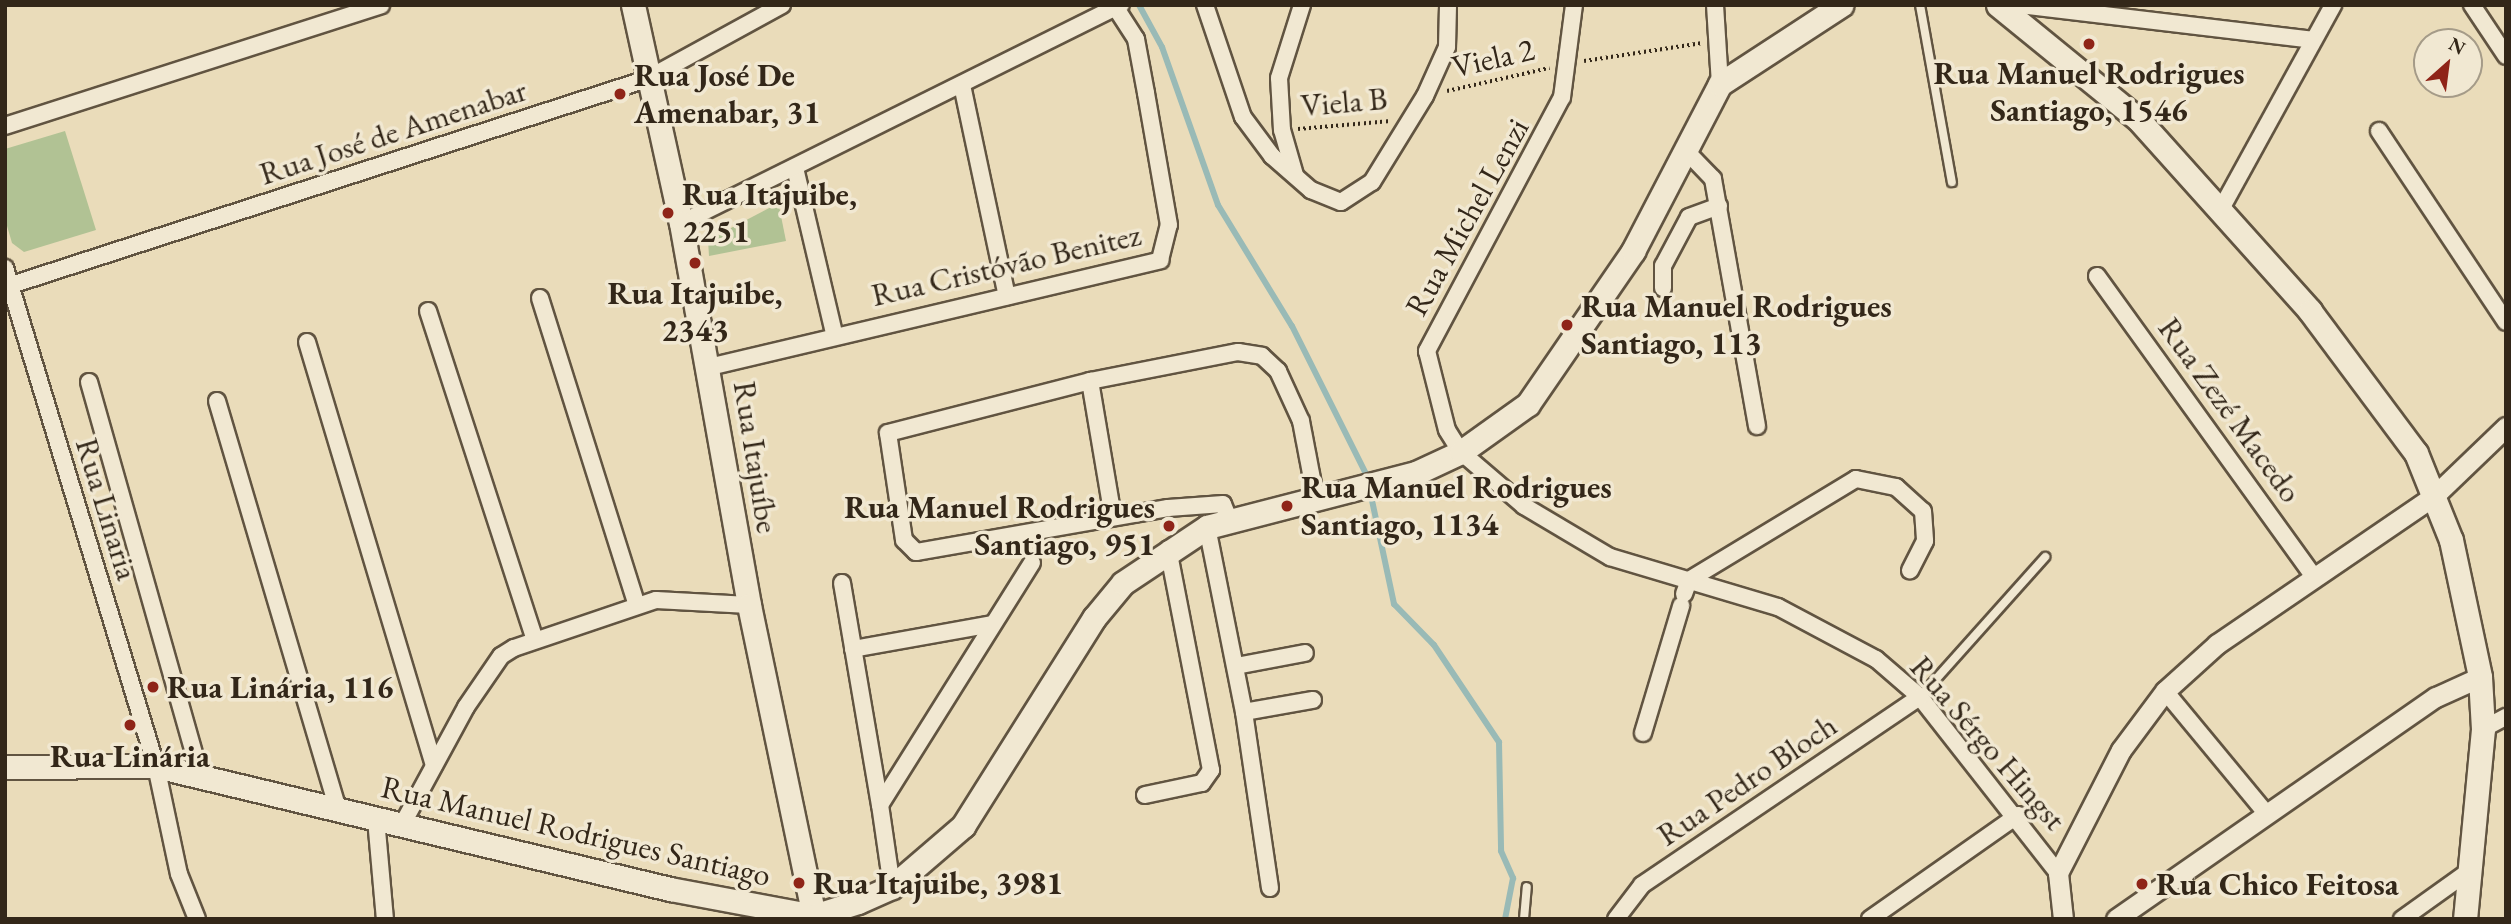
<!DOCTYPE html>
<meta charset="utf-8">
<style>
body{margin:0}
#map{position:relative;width:2511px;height:924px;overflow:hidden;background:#eadcba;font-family:"EB Garamond",serif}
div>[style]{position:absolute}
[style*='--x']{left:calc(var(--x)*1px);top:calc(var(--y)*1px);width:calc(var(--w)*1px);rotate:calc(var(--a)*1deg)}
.green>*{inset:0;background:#b1c294}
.stream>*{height:6px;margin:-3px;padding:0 3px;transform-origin:3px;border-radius:3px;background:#99bab6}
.path>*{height:3.5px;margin-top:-1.75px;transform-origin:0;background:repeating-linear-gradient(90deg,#332719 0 2px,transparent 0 5.5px)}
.roads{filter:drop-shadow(2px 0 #615441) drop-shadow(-2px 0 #615441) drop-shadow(0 2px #615441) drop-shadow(0 -2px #615441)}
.service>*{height:8px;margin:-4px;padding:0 4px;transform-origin:4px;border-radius:4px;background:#f1e8d2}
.minor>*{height:16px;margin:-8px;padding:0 8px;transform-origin:8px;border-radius:8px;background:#f1e8d2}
.tertiary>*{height:19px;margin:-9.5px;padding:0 9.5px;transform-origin:9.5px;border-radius:9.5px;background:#f1e8d2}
.secondary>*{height:23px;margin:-11.5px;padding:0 11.5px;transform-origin:11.5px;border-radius:11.5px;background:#f1e8d2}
.dots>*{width:19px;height:19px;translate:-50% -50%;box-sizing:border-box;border:4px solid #f1e8d2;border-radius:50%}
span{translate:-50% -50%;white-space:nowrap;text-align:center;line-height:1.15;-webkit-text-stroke:7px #f1e8d2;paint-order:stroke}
.street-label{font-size:32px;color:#332719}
.poi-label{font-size:32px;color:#332719;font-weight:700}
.left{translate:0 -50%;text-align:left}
.right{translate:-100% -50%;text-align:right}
.frame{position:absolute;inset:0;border:7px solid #332719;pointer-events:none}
.north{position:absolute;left:2413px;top:28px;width:70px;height:70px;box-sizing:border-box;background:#f1e8d2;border:2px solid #a59b88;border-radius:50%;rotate:28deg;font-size:19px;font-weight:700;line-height:28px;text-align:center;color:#332719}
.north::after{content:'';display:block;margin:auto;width:24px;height:32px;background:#8f2418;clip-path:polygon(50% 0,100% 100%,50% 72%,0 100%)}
</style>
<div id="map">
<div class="green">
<i style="clip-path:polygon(65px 131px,96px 230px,24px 252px,12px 243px,5px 219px,5px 149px)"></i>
<i style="clip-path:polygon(773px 206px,779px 206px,786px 241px,709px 256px,708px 240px)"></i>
</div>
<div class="stream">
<i style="--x:1139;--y:5;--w:48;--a:61.3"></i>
<i style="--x:1162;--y:47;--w:168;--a:70.5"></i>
<i style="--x:1218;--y:205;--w:142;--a:58.6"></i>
<i style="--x:1292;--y:326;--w:172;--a:63.4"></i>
<i style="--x:1370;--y:491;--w:116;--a:78"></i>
<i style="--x:1394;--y:604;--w:57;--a:45.7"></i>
<i style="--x:1434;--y:645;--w:117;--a:56.2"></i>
<i style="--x:1499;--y:742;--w:109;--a:88.9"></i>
<i style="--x:1501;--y:851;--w:30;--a:66"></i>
<i style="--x:1513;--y:878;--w:42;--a:101"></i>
</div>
<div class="path">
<i style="--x:1584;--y:61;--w:118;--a:-8.7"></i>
<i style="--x:1447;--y:91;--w:105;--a:-12.7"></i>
<i style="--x:1298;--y:129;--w:93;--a:-4.9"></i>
</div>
<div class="roads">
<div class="service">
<i style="--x:1920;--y:5;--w:180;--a:79.8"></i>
<i style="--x:1920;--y:697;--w:188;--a:-48.2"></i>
<i style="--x:1524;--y:919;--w:32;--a:-85"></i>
</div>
<div class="minor">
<i style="--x:1205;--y:5;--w:118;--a:71.3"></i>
<i style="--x:1243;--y:117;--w:49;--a:53.4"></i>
<i style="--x:1272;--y:156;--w:52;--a:41.1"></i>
<i style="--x:1311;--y:190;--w:32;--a:22"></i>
<i style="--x:1341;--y:202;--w:37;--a:-33"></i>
<i style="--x:1372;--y:182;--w:101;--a:-58.4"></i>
<i style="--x:1425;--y:96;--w:54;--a:-65.8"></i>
<i style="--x:1447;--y:47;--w:42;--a:-88.6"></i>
<i style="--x:1574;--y:5;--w:93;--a:97.4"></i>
<i style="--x:1562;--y:97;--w:288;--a:118"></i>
<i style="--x:1427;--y:351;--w:81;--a:75.8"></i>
<i style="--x:1447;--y:430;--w:26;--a:58"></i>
<i style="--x:1461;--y:452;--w:83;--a:40.6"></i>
<i style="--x:1524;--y:506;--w:100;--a:30.7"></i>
<i style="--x:1610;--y:557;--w:175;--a:16.6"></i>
<i style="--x:1778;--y:607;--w:111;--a:28"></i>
<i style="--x:1876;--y:659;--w:58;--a:40.8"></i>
<i style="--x:1920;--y:697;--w:224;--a:51.9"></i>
<i style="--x:1715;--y:5;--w:79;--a:86.4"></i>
<i style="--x:2020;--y:5;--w:294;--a:6.8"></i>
<i style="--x:2472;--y:5;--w:61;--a:56.3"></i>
<i style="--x:962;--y:85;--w:216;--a:78"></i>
<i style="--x:5;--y:126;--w:395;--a:-17.8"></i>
<i style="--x:2379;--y:131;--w:229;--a:56.4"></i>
<i style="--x:1688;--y:153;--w:36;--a:46"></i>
<i style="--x:1713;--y:179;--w:251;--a:79.9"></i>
<i style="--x:795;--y:168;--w:170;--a:76.7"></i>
<i style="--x:1295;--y:175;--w:47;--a:-106.1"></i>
<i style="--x:1282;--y:130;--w:52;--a:-93.3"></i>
<i style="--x:1279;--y:78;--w:77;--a:-72.5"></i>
<i style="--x:2221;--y:209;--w:233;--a:-61.2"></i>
<i style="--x:681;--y:223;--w:491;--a:-26.4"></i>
<i style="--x:5;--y:268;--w:520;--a:73.13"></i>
<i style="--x:156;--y:766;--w:110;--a:78"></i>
<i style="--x:179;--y:874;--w:48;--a:68.2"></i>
<i style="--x:2097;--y:276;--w:372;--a:54.2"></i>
<i style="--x:5;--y:287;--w:675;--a:-17.95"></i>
<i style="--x:647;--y:79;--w:154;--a:-28.7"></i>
<i style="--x:1663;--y:288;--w:22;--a:-90"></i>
<i style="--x:1663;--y:266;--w:55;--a:-62"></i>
<i style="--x:1689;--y:217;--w:32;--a:-20"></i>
<i style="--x:540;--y:298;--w:322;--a:72.5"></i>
<i style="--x:428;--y:311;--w:346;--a:72"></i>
<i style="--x:307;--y:342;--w:442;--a:73.3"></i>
<i style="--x:709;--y:367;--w:464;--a:-13.3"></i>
<i style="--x:1160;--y:260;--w:36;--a:-76"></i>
<i style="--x:1169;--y:225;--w:134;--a:-99.9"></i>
<i style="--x:1146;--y:93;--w:55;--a:-100.5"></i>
<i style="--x:1136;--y:39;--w:40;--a:-122.9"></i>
<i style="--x:1090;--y:381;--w:138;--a:80.4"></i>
<i style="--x:89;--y:382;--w:407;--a:74.2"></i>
<i style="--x:217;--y:401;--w:421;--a:73.5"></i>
<i style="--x:1229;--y:519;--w:16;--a:-112"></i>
<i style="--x:1223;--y:504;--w:55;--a:175.8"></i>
<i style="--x:1168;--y:508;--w:256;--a:170.1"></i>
<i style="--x:916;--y:552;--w:17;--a:-135"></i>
<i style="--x:904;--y:540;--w:108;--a:-98.5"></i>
<i style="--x:888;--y:433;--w:209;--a:-14.4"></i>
<i style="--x:1090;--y:381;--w:151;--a:-11.1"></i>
<i style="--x:1238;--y:352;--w:24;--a:9"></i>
<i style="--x:1262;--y:356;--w:22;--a:43"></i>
<i style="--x:1278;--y:371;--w:55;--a:65.3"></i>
<i style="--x:1301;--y:421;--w:80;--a:79.2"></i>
<i style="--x:1207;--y:527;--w:189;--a:78.7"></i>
<i style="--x:1244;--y:712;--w:178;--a:81.6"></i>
<i style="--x:842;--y:583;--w:225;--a:80.3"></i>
<i style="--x:1684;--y:594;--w:15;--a:-70"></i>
<i style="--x:1689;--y:580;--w:195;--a:-31.2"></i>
<i style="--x:1856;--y:479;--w:41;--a:11.3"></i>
<i style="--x:1896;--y:487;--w:36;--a:42"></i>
<i style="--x:1923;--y:511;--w:30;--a:86"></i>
<i style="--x:1925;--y:541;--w:33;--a:117"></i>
<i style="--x:853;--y:649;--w:141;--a:-10.2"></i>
<i style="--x:1236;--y:666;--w:70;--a:-10.7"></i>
<i style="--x:2165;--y:691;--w:158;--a:50.4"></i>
<i style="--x:1244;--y:712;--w:70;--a:-9.9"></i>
<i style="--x:2483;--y:729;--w:26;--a:-28"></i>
<i style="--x:1643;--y:733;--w:133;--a:-73.3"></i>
<i style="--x:1145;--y:795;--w:58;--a:-11.9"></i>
<i style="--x:1202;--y:783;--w:16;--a:-55"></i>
<i style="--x:1211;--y:770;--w:225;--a:-101"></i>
<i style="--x:376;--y:819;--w:100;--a:84.9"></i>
<i style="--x:402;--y:825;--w:134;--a:-61.5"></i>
<i style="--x:466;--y:707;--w:62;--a:-55.5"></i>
<i style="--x:501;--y:656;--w:15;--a:-32"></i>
<i style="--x:514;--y:648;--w:150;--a:-18.7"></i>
<i style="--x:656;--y:600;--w:93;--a:3.1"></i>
<i style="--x:892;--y:887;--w:83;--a:-98.3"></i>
<i style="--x:880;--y:805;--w:286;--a:-57.9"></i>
<i style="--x:1616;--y:919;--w:43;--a:-52.6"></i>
<i style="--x:1642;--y:885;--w:336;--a:-34.1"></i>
<i style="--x:1870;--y:919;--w:181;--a:-35.1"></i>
<i style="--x:2402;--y:919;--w:81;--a:-35.5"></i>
</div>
<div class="tertiary">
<i style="--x:2063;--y:919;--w:46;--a:-96.2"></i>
<i style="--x:2058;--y:873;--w:138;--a:-62.9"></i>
<i style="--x:2121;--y:750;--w:74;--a:-53.3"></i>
<i style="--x:2165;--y:691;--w:70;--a:-42.1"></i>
<i style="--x:2217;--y:644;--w:263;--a:-34.3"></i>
<i style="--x:2434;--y:496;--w:100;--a:-43.8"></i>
<i style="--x:2116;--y:919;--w:389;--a:-34.8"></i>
<i style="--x:2436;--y:697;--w:48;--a:-24.4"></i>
</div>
<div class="secondary">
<i style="--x:633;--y:5;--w:223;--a:77.6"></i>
<i style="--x:681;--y:223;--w:388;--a:79.9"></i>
<i style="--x:749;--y:605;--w:318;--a:78.2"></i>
<i style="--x:1998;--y:5;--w:181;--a:39.2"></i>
<i style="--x:2138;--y:119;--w:258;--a:48.1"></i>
<i style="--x:2310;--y:311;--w:177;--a:53.3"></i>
<i style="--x:2416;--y:453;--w:94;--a:68.1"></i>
<i style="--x:2451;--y:540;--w:140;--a:78"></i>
<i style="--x:2480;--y:677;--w:52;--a:86.7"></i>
<i style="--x:2483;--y:729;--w:191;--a:95.4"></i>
<i style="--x:5;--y:767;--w:151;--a:-0.4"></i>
<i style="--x:156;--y:766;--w:529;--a:13.46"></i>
<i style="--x:670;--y:889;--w:147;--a:10.6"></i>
<i style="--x:814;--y:916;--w:46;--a:-17.7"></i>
<i style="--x:858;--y:902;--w:37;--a:-24"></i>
<i style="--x:892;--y:887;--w:94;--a:-40.7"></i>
<i style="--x:963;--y:826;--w:246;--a:-57.8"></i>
<i style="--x:1094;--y:618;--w:45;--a:-50.4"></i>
<i style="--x:1123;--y:583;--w:101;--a:-33.7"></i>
<i style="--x:1207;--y:527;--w:216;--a:-14.5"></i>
<i style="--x:1416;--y:473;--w:50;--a:-25"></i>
<i style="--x:1461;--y:452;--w:82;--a:-35.6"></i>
<i style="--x:1528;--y:404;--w:186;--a:-55.5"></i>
<i style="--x:1633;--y:251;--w:188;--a:-62.5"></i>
<i style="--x:1720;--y:84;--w:145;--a:-33.1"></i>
</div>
</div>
<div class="dots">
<i style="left:2089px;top:44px;background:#8f2418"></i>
<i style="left:620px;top:94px;background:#8f2418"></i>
<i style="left:668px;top:213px;background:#8f2418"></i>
<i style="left:695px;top:263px;background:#8f2418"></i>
<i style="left:1567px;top:325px;background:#8f2418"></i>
<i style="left:1287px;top:506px;background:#8f2418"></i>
<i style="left:1169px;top:526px;background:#8f2418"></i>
<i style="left:153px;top:687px;background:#8f2418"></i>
<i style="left:130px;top:725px;background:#8f2418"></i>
<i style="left:799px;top:883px;background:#8f2418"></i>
<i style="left:2142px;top:884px;background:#8f2418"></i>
</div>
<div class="street-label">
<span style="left:1493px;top:58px;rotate:-13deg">Viela 2</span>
<span style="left:1344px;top:102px;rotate:-5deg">Viela B</span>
<span style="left:393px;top:132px;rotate:-18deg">Rua José de Amenabar</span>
<span style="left:1467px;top:217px;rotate:-61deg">Rua Michel Lenzi</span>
<span style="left:1006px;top:265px;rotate:-13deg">Rua Cristóvão Benitez</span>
<span style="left:2230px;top:410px;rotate:54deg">Rua Zezé Macedo</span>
<span style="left:756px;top:457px;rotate:81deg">Rua Itajuíbe</span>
<span style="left:107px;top:509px;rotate:73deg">Rua Linaria</span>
<span style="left:1988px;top:743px;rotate:49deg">Rua Sérgo Hingst</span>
<span style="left:1747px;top:780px;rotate:-34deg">Rua Pedro Bloch</span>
<span style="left:576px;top:831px;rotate:13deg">Rua Manuel Rodrigues Santiago</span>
</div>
<div class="poi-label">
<span style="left:2089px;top:92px">Rua Manuel Rodrigues<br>Santiago, 1546</span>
<span class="left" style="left:634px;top:94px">Rua José De<br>Amenabar, 31</span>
<span class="left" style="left:682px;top:213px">Rua Itajuibe,<br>2251</span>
<span style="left:695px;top:312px">Rua Itajuibe,<br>2343</span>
<span class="left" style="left:1581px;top:325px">Rua Manuel Rodrigues<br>Santiago, 113</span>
<span class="left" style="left:1301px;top:506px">Rua Manuel Rodrigues<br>Santiago, 1134</span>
<span class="right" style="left:1155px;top:526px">Rua Manuel Rodrigues<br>Santiago, 951</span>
<span class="left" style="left:167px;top:687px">Rua Linária, 116</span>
<span style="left:130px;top:756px">Rua Linária</span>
<span class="left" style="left:813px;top:883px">Rua Itajuibe, 3981</span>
<span class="left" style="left:2156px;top:884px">Rua Chico Feitosa</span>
</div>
<div class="frame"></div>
<div class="north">N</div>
</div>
